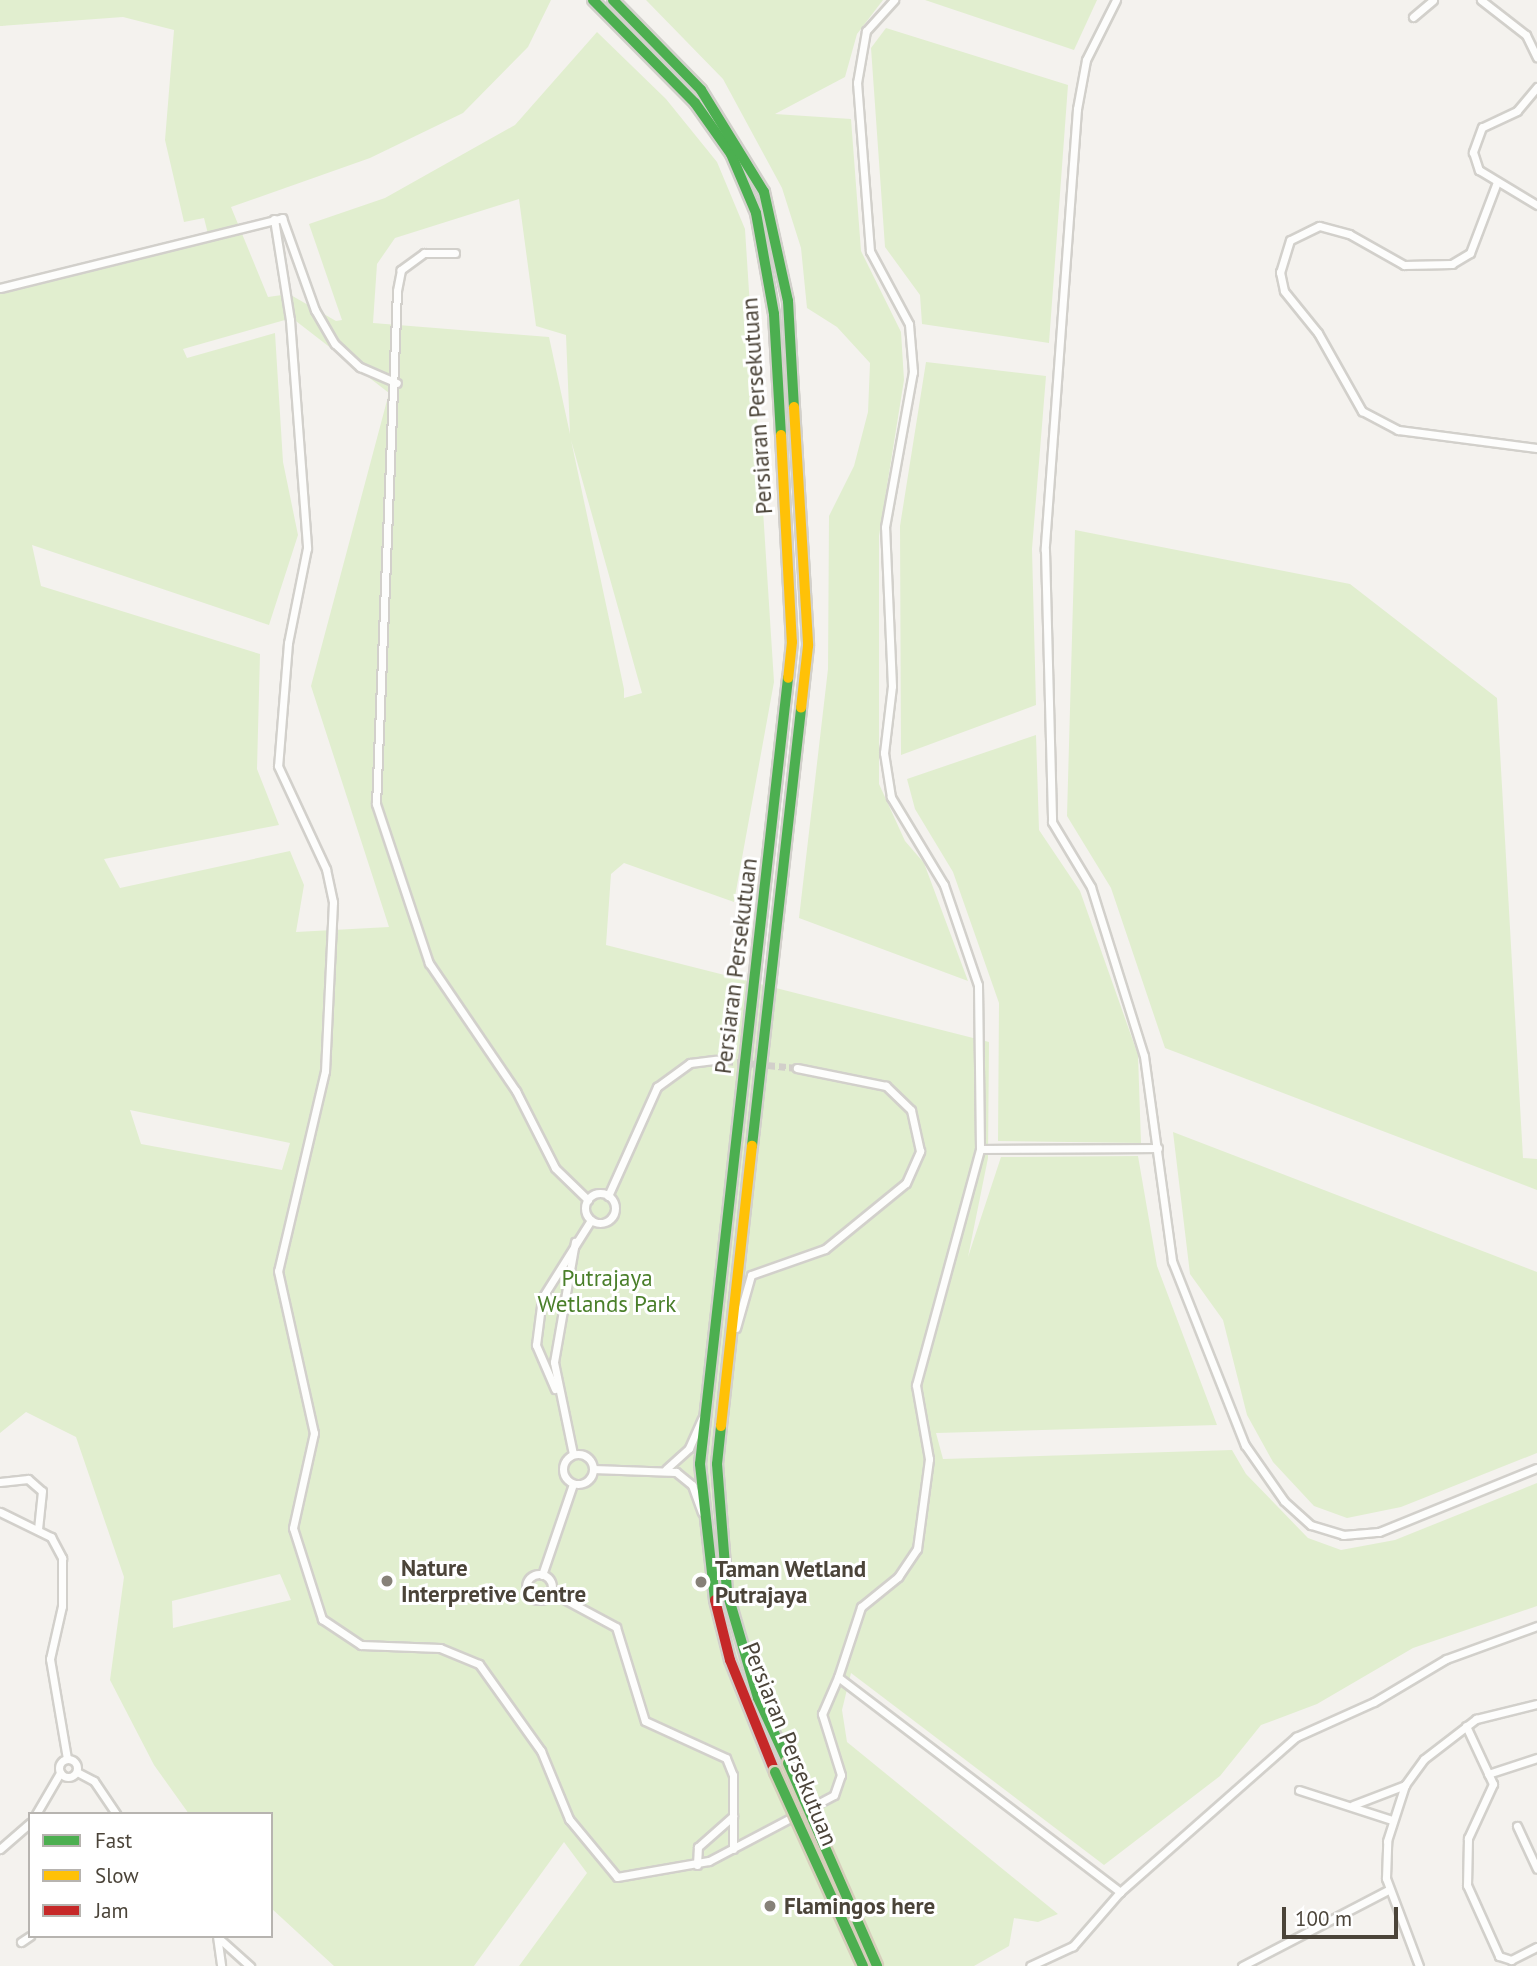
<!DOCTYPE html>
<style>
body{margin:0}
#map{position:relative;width:1537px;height:1966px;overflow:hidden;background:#f4f2ee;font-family:"PT Sans",sans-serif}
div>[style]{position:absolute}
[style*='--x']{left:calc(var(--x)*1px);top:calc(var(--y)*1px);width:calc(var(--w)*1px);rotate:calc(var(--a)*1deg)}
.green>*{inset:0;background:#e1eecf}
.street-tunnel>*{height:7px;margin-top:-3.5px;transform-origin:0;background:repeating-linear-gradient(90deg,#d2cfca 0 7px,transparent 0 10.5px)}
.roads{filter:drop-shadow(2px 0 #d2d0cb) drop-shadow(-2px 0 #d2d0cb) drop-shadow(0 2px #d2d0cb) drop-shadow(0 -2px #d2d0cb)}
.street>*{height:7px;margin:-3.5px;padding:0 3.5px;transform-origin:3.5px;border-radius:3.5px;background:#fdfdfc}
.street>.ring{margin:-3.5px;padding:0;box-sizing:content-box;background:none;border:7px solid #fdfdfc;border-radius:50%}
.fast>*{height:10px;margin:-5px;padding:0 5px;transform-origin:5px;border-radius:5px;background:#4caf50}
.slow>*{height:10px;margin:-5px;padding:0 5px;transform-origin:5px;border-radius:5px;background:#ffc107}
.jam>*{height:10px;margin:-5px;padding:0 5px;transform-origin:5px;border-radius:5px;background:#c62828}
.bridges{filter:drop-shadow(2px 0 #d6cebb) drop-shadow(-2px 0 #d6cebb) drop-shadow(0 2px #d6cebb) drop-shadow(0 -2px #d6cebb)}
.fast-bridge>*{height:10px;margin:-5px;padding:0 5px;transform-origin:5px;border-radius:5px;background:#4caf50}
.dots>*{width:19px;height:19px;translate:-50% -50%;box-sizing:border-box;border:4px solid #fff;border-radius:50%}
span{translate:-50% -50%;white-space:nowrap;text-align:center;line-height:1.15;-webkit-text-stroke:6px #fff;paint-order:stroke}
.street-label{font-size:23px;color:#4b4439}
.park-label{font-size:23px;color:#4a7f2a}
.poi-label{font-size:23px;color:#4b4439;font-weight:700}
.left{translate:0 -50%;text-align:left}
.legend{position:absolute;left:28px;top:1812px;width:245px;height:126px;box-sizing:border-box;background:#fff;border:2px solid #b7b4b0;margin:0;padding:9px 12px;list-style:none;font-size:21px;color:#4b4439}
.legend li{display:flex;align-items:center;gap:14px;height:35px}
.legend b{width:35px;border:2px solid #b7b4b0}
.scale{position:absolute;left:1282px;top:1907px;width:116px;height:32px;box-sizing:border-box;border:4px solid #4b4439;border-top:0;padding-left:9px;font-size:21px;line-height:24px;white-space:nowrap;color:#4b4439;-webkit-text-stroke:5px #fff;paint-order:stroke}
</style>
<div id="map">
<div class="green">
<i style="clip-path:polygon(evenodd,0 0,551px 0,528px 47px,463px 113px,370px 158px,231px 207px,268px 297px,289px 294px,336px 321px,342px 320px,309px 224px,385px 198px,515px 125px,597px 32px,666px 99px,717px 162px,745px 229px,774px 682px,734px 902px,624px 863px,611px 874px,606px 945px,989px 1042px,988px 1158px,968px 1257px,1001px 1157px,1138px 1156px,1157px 1266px,1217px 1425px,936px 1433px,943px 1459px,1232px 1450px,1246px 1474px,1308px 1538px,1341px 1550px,1395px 1540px,1537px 1483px,1537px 1606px,1413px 1648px,1317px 1704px,1261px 1725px,1220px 1776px,1104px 1865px,851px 1673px,842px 1710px,847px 1742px,1058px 1914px,1038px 1922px,1014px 1918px,1009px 1946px,974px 1966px,519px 1966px,587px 1873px,564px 1842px,474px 1966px,334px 1966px,271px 1908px,271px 1814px,189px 1814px,154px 1765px,110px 1680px,124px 1577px,76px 1437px,26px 1412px,0 1433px,0 293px,210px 242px,204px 218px,184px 222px,165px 140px,174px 30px,123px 17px,0 26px,0 0,519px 199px,536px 326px,566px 335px,570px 434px,549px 337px,373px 323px,377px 264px,395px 238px,519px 199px,0 0,292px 318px,389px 393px,311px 686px,389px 927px,296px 932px,304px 885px,290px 851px,120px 888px,104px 859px,279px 825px,257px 769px,260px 654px,41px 586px,32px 545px,269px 625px,298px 535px,283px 462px,275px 333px,187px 358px,183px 349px,292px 318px,0 0,571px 440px,642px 693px,624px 698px,624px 689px,571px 440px,0 0,130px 1110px,290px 1143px,282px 1170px,141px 1144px,130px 1110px,0 0,280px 1574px,291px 1600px,173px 1628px,172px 1601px,280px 1574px)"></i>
<i style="clip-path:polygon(646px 0,883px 0,857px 34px,845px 77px,775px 114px,851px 119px,861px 251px,901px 332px,904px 380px,879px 536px,879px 784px,905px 841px,924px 863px,968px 981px,799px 918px,828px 669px,829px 516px,854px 466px,868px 412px,870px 363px,837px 327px,807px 308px,801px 248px,782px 188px,723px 79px)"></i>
<i style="clip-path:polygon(925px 0,1097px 0,1074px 50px)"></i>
<i style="clip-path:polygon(886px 28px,1068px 85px,1049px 343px,922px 324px,920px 295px,885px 247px,871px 48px)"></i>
<i style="clip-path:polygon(926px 362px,1046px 376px,1032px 549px,1036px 705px,901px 755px,900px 526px)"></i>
<i style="clip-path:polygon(1075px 530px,1350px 584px,1497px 698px,1523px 1158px,1537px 1159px,1537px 1190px,1165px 1048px,1111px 888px,1067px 816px)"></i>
<i style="clip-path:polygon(1036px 735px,1039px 830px,1080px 891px,1138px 1055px,1141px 1143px,998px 1141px,999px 1003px,953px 872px,915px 809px,907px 779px)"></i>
<i style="clip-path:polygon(1173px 1132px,1537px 1272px,1537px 1453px,1401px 1507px,1347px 1518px,1314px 1506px,1273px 1462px,1247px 1415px,1223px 1320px,1190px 1274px)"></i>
</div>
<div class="street-tunnel">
<i style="--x:716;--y:1060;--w:81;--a:5.6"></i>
</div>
<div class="roads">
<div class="street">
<i style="--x:1116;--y:0;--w:67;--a:116.6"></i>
<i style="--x:1086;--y:60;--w:50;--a:100.4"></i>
<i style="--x:1077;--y:109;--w:442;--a:94.2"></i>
<i style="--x:1045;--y:550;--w:272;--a:88.5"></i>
<i style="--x:1052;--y:822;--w:76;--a:59"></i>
<i style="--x:1091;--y:887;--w:177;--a:72.6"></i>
<i style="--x:1144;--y:1056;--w:207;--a:82.2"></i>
<i style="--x:1172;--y:1261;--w:198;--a:68.4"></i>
<i style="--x:1245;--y:1445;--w:68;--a:55.1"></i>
<i style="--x:1284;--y:1501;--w:36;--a:42"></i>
<i style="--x:1311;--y:1525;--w:34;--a:17"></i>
<i style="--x:1343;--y:1535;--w:36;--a:-5"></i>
<i style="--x:1379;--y:1532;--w:170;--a:-22.1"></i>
<i style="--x:1481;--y:0;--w:57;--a:37.9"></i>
<i style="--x:1526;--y:35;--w:25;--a:64"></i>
<i style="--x:1413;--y:17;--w:26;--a:-40"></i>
<i style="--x:1537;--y:87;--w:31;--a:130"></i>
<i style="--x:1517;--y:111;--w:38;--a:155"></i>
<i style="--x:1482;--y:127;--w:27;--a:110"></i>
<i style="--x:1473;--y:152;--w:19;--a:72"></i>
<i style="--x:1479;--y:170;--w:68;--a:31.1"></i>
<i style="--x:1497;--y:182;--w:76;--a:110.8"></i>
<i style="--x:1470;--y:253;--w:21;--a:149"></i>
<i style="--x:1452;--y:264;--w:48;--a:178.8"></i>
<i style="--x:1404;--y:265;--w:63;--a:-150.6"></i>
<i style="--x:1349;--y:234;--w:31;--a:-165"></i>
<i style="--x:1319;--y:226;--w:32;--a:154"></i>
<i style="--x:1290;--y:240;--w:34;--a:107"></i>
<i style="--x:1280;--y:272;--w:19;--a:78"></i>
<i style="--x:1284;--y:291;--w:54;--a:51"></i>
<i style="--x:1318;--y:333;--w:90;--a:60.6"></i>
<i style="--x:1362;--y:411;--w:41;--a:27.8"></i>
<i style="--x:1398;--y:430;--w:140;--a:7.4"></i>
<i style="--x:274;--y:219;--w:102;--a:81"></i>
<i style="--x:290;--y:320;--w:229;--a:85.7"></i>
<i style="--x:307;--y:548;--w:97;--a:101.3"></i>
<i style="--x:288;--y:643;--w:123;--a:94.6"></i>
<i style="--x:278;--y:766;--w:114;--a:65"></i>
<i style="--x:326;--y:869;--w:34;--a:78"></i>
<i style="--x:333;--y:902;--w:169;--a:92.7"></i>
<i style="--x:325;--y:1071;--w:205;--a:103.2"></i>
<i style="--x:278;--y:1271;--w:166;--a:77.5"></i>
<i style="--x:314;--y:1433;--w:97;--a:102.5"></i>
<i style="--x:293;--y:1528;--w:96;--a:72.3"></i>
<i style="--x:322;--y:1619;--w:47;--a:33.7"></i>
<i style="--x:361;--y:1645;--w:79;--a:2.2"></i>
<i style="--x:440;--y:1648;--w:42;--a:22.3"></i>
<i style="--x:479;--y:1664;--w:107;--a:54.5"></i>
<i style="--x:541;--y:1751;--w:74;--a:67.6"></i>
<i style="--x:569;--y:1819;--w:75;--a:50.4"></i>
<i style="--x:617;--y:1877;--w:93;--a:-9.9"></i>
<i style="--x:709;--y:1861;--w:141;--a:-27.8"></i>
<i style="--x:834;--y:1795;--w:21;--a:-71"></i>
<i style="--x:841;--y:1775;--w:64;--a:-107.3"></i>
<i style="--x:822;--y:1714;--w:40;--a:-66.6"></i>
<i style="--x:838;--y:1677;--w:355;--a:37.3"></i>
<i style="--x:1120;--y:1892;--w:72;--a:131"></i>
<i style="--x:1073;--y:1946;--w:47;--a:155.1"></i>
<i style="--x:455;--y:253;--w:31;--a:180"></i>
<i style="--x:424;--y:253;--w:29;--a:144"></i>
<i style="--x:401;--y:270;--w:21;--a:101"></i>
<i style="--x:397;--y:291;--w:513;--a:92.34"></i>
<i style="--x:376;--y:804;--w:168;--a:71.6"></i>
<i style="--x:429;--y:963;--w:155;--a:55.8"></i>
<i style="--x:516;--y:1091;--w:86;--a:63.1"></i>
<i style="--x:555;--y:1168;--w:46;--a:44.1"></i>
<i style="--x:0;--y:288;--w:291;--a:-13.9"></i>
<i style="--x:282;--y:218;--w:98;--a:70.3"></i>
<i style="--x:315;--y:310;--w:39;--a:60"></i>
<i style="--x:335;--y:344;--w:34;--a:43"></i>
<i style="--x:360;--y:367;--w:40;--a:23.4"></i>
<i style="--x:980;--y:1149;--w:178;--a:-0.3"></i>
<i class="ring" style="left:585px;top:1193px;width:23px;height:23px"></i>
<i style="--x:608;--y:1196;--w:120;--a:-65.8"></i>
<i style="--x:657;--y:1087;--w:41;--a:-36"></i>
<i style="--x:690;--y:1063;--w:26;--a:-7"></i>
<i style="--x:736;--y:1328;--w:55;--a:-74.2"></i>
<i style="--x:751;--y:1275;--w:78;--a:-19.4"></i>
<i style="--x:825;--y:1249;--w:104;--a:-39.2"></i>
<i style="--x:906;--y:1183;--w:35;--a:-66"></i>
<i style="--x:920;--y:1151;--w:42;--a:-102.4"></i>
<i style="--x:911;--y:1110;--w:35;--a:-136"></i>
<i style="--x:886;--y:1086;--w:91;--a:-168.6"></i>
<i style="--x:555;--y:1389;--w:48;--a:-113.4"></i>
<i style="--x:536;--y:1345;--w:47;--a:-82.7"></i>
<i style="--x:542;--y:1298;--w:92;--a:-57.9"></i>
<i class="ring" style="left:563px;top:1454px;width:23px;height:23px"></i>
<i style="--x:573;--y:1454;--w:94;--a:-101.7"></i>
<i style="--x:554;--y:1362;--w:122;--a:-80.1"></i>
<i style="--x:593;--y:1469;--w:83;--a:2.1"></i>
<i style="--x:676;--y:1472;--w:21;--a:39"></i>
<i style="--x:692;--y:1485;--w:29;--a:70"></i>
<i style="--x:666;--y:1469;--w:31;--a:-42"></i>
<i style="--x:689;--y:1448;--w:32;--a:-66"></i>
<i style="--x:0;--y:1482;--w:28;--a:-6"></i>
<i style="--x:28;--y:1479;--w:18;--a:41"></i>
<i style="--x:42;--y:1491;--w:39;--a:96"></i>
<i style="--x:0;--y:1512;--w:57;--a:26.1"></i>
<i style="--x:51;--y:1537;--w:24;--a:62"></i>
<i style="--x:62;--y:1558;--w:48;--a:90"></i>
<i style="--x:62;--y:1606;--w:54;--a:102.8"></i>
<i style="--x:50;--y:1659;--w:100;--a:80.3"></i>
<i class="ring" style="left:526px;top:1574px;width:19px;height:19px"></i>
<i style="--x:542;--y:1575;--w:96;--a:-71.2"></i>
<i style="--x:551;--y:1592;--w:74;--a:28.3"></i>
<i style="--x:616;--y:1627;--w:98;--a:72.9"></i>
<i style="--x:645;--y:1721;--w:89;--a:24.6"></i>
<i style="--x:726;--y:1758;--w:18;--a:68"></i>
<i style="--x:733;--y:1775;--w:74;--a:90"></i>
<i style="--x:838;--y:1677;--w:74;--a:-71.8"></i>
<i style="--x:861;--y:1607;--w:48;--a:-39"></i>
<i style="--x:898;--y:1577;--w:34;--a:-56"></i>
<i style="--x:917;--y:1549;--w:91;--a:-82.4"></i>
<i style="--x:929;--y:1459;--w:75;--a:-100"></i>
<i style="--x:916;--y:1385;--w:245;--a:-74.8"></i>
<i style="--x:980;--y:1149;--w:164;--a:-90.7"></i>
<i style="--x:978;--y:985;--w:106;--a:-108.8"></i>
<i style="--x:944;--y:885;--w:103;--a:-121.1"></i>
<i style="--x:891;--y:797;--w:45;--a:-99"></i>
<i style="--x:884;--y:753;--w:67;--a:-83.2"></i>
<i style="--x:892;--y:686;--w:159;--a:-92.5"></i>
<i style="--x:885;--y:527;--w:158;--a:-79.8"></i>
<i style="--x:913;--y:372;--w:48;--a:-94.8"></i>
<i style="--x:909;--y:324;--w:83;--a:-118.1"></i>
<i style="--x:870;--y:251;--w:169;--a:-94.4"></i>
<i style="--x:857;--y:83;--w:53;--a:-80.2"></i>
<i style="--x:866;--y:31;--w:42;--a:-47.9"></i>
<i style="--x:1466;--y:1726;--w:64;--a:65"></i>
<i style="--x:1493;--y:1784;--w:60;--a:114.8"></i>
<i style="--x:1468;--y:1838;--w:47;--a:91.2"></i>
<i style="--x:1467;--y:1885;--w:78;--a:65.7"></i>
<i style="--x:1499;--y:1956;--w:13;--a:18"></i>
<i style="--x:1511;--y:1960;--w:29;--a:-27"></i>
<i class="ring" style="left:59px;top:1759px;width:11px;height:11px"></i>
<i style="--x:77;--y:1772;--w:19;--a:28"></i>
<i style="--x:94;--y:1781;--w:40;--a:56"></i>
<i style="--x:1488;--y:1774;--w:52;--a:-18.1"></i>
<i style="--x:1299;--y:1790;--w:98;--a:17.9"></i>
<i style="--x:1353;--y:1805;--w:56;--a:-21"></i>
<i style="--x:36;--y:1814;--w:48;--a:-59.7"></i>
<i style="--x:1517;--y:1826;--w:47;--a:65.1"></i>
<i style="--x:0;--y:1849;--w:40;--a:-41"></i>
<i style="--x:697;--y:1865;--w:18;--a:-87"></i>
<i style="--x:698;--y:1847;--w:47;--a:-41.5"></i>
<i style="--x:1120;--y:1892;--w:235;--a:-41.4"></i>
<i style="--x:1296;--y:1737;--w:85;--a:-24.2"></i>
<i style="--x:1374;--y:1702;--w:84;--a:-30.8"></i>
<i style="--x:1446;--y:1659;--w:97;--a:-19.9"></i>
<i style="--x:217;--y:1936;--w:30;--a:82"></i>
<i style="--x:222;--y:1941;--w:38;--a:42"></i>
<i style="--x:21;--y:1942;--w:11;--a:-34"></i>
<i style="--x:1242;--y:1966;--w:165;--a:-27.5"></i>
<i style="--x:1419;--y:1966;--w:94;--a:-110.6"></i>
<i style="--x:1386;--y:1878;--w:37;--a:-88"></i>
<i style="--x:1387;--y:1841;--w:59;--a:-72.2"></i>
<i style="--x:1405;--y:1785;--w:32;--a:-54"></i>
<i style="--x:1424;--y:1759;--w:66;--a:-37.6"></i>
<i style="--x:1476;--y:1719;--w:63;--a:-13.8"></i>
</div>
<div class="fast">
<i style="--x:593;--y:0;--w:145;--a:45.3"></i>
<i style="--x:695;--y:103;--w:62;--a:54.8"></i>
<i style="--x:731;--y:154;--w:64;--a:67"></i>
<i style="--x:756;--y:213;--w:103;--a:79.9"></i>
<i style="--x:774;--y:314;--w:121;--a:86.7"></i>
<i style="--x:613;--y:0;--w:126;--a:45.6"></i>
<i style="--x:701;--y:90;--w:120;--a:58.3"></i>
<i style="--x:764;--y:192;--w:112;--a:77.6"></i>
<i style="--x:788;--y:301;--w:106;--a:86.8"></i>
<i style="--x:752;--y:1146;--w:441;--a:-83.6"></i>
<i style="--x:721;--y:1426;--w:38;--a:96"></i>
<i style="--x:717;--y:1464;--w:128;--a:85.5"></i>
<i style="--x:727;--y:1592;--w:110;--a:73.7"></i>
<i style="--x:758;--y:1698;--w:72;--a:65.2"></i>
<i style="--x:715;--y:1600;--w:137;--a:-96.3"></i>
<i style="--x:700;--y:1464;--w:791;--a:-83.61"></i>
</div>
<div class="slow">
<i style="--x:794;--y:407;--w:239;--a:86.6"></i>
<i style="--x:808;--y:646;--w:62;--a:96.4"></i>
<i style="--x:781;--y:435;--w:207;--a:87"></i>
<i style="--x:792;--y:642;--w:36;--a:96"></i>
<i style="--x:721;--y:1426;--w:282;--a:-83.7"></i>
</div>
<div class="jam">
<i style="--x:715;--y:1600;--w:62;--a:76"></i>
<i style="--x:730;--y:1660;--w:121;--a:68.1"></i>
</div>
</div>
<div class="bridges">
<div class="fast-bridge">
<i style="--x:788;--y:1763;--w:222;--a:66.3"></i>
<i style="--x:775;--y:1772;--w:213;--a:65.6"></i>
</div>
</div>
<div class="dots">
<i style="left:387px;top:1581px;background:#868178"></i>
<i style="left:701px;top:1582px;background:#868178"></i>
<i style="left:770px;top:1906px;background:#868178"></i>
</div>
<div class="street-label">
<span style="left:757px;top:406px;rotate:-94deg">Persiaran Persekutuan</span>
<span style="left:736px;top:966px;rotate:-83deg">Persiaran Persekutuan</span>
<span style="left:790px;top:1744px;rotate:68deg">Persiaran Persekutuan</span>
</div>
<div class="park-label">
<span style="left:607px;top:1291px">Putrajaya<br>Wetlands Park</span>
</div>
<div class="poi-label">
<span class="left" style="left:401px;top:1581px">Nature<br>Interpretive Centre</span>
<span class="left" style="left:715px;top:1582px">Taman Wetland<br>Putrajaya</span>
<span class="left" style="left:784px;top:1906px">Flamingos here</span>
</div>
<ul class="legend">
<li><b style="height:9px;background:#4caf50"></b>Fast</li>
<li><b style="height:9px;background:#ffc107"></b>Slow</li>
<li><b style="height:9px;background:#c62828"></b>Jam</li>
</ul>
<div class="scale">100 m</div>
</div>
